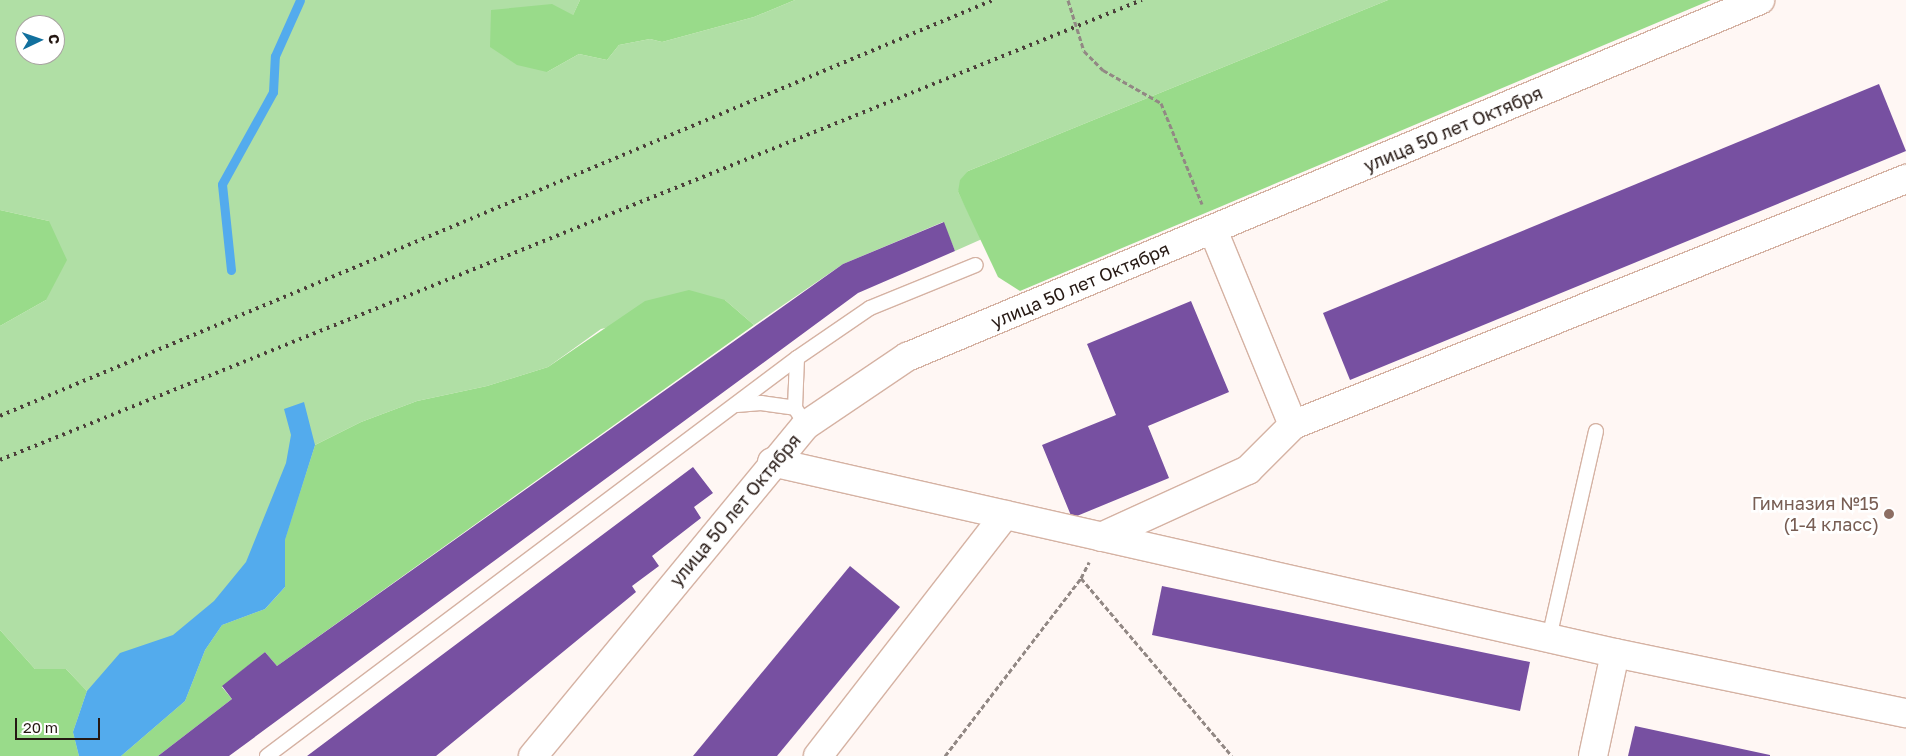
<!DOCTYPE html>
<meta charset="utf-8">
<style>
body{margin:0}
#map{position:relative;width:1906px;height:756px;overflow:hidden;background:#fff7f4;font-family:"Golos Text",sans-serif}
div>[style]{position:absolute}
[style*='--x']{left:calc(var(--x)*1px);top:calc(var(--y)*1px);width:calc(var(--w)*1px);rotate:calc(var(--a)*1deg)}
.green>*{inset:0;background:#b0dfa5}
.forest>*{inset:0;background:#99db8a}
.water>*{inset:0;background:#53abed}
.stream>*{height:9px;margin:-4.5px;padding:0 4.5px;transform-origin:4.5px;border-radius:4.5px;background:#53abed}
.building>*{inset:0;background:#7750a1}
.path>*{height:3px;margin-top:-1.5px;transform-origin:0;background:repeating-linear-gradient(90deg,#928884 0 5px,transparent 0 7.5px)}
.roads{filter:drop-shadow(1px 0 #d5b2a3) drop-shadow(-1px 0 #d5b2a3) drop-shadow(0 1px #d5b2a3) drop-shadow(0 -1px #d5b2a3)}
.lane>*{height:14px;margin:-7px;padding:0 7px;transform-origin:7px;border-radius:7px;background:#fff}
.street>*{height:28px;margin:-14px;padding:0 14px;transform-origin:14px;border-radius:14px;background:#fff}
.rail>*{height:4px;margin-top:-2px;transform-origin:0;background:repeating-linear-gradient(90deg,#4b3f3a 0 2.5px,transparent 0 7.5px)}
.dots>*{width:14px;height:14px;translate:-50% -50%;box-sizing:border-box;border:2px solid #fff;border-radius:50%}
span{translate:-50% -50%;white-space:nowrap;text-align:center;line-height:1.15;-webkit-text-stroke:5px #fff;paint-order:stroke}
.street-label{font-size:18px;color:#251813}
.education-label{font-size:18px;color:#785e54}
.right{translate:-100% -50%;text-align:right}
.north{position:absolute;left:15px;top:15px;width:50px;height:50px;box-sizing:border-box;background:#fff;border:1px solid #a8a3a1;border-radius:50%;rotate:87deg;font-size:14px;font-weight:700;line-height:20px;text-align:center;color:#251813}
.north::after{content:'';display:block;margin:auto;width:18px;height:22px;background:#12709e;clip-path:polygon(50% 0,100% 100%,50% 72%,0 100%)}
.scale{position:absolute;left:15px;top:718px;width:85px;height:22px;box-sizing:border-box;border:2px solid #251813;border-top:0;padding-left:6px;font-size:15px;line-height:18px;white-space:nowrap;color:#251813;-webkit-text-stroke:4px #fff;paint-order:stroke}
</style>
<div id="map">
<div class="green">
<i style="clip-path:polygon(evenodd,0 0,580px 0,547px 72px,579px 54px,607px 60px,619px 45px,650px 39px,662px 42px,754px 17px,795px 0,1388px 0,968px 171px,958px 192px,982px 239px,955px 251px,943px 222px,843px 264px,754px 325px,725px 300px,601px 329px,548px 367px,487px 386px,417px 401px,361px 422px,315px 445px,265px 609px,222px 625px,205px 650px,185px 701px,121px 756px,79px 756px,73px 732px,87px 691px,66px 669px,35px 669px,0 630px,0 326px,46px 300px,49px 221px,0 210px,0 0,25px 25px,55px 25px,55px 55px,25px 55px,25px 25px)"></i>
</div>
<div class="forest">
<i style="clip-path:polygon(580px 0,795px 0,754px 17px,662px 42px,650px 39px,619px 45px,607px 60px,579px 54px,547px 72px,517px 65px,490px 47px,491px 10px,552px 4px,573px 15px)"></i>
<i style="clip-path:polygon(1388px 0,1711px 0,1020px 291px,998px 277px,958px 192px,960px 180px,968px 171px)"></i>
<i style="clip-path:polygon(0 210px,49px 221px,67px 260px,46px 300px,0 326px)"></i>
<i style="clip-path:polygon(689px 290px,725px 300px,754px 325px,277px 666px,265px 652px,222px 687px,232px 699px,158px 756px,121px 756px,185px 701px,205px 650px,222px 625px,265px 609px,285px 587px,285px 540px,315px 445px,361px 422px,417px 401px,487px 386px,548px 367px,645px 301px)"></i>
<i style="clip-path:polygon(0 630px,35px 669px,66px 669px,87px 691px,73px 732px,79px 756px,0 756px)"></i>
</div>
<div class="water">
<i style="clip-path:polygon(304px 402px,315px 445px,285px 540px,285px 587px,265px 609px,222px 625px,205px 650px,185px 701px,121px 756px,79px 756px,73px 732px,87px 691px,120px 653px,173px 635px,214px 601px,246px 562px,286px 463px,291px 435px,284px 409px)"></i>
</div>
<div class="stream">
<i style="--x:231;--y:270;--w:86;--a:-96"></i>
<i style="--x:222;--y:184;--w:105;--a:-61"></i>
<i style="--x:273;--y:92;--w:36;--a:-87"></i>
<i style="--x:275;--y:56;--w:61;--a:-65.9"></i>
</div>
<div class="building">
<i style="clip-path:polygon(1879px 84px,1906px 151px,1350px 380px,1323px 313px)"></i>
<i style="clip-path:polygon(944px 222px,955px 251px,858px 293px,229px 756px,158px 756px,232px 699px,222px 686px,265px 652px,277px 666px,843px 264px)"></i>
<i style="clip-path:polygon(1191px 301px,1229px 392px,1148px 426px,1169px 478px,1072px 518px,1042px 445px,1116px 415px,1087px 344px)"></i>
<i style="clip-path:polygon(693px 467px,713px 493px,694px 507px,701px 518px,652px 556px,659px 566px,632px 586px,636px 592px,436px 756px,307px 756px)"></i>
<i style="clip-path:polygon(850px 566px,900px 607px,777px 756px,693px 756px)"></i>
<i style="clip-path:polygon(1162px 586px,1530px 662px,1520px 711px,1152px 635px)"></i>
<i style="clip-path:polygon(1635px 726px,1770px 755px,1770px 756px,1628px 756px)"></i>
</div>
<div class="path">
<i style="--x:1068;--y:0;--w:53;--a:72.6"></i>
<i style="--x:1084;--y:51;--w:27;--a:45"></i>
<i style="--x:1103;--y:70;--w:67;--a:29.6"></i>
<i style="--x:1161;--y:103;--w:109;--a:67.9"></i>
<i style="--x:1081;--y:578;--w:233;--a:49.7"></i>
<i style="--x:945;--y:756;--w:224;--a:-52.6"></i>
<i style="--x:1081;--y:578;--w:18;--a:-63"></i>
</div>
<div class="roads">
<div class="lane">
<i style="--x:737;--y:405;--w:24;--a:-5"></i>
<i style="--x:761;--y:403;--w:34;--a:8"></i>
<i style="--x:795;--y:408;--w:20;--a:57"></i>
<i style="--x:795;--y:408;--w:50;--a:-87.7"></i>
<i style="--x:1549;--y:638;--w:212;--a:-77.2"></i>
<i style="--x:267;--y:756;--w:663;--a:-36.9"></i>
<i style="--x:797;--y:358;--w:88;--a:-34.4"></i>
<i style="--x:870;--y:308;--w:114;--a:-22.1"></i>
</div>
<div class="street">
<i style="--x:1213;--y:230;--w:211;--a:67.7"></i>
<i style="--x:772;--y:462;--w:864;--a:12.77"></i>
<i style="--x:1615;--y:653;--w:297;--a:11.7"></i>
<i style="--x:1101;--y:537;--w:162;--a:-24.5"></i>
<i style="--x:1248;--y:470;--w:64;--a:-45"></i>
<i style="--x:1293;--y:425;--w:661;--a:-21.87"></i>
<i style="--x:533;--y:756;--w:429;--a:-50.5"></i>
<i style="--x:806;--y:425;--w:122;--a:-34"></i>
<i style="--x:907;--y:357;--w:925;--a:-22.71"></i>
<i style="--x:818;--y:756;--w:305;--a:-52.2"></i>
<i style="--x:1593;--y:756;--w:105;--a:-77.9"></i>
</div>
</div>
<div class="rail">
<i style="--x:0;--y:416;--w:1077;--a:-22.73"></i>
<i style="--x:0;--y:460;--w:1231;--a:-21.94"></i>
</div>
<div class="dots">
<i style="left:1889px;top:514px;background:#8d6e63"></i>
</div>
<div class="street-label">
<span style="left:1453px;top:129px;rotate:-23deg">улица 50 лет Октября</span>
<span style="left:1080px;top:285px;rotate:-23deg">улица 50 лет Октября</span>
<span style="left:735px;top:510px;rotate:-50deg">улица 50 лет Октября</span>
</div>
<div class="education-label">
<span class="right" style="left:1879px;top:514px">Гимназия №15<br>(1-4 класс)</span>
</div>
<div class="north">С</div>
<div class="scale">20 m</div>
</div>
